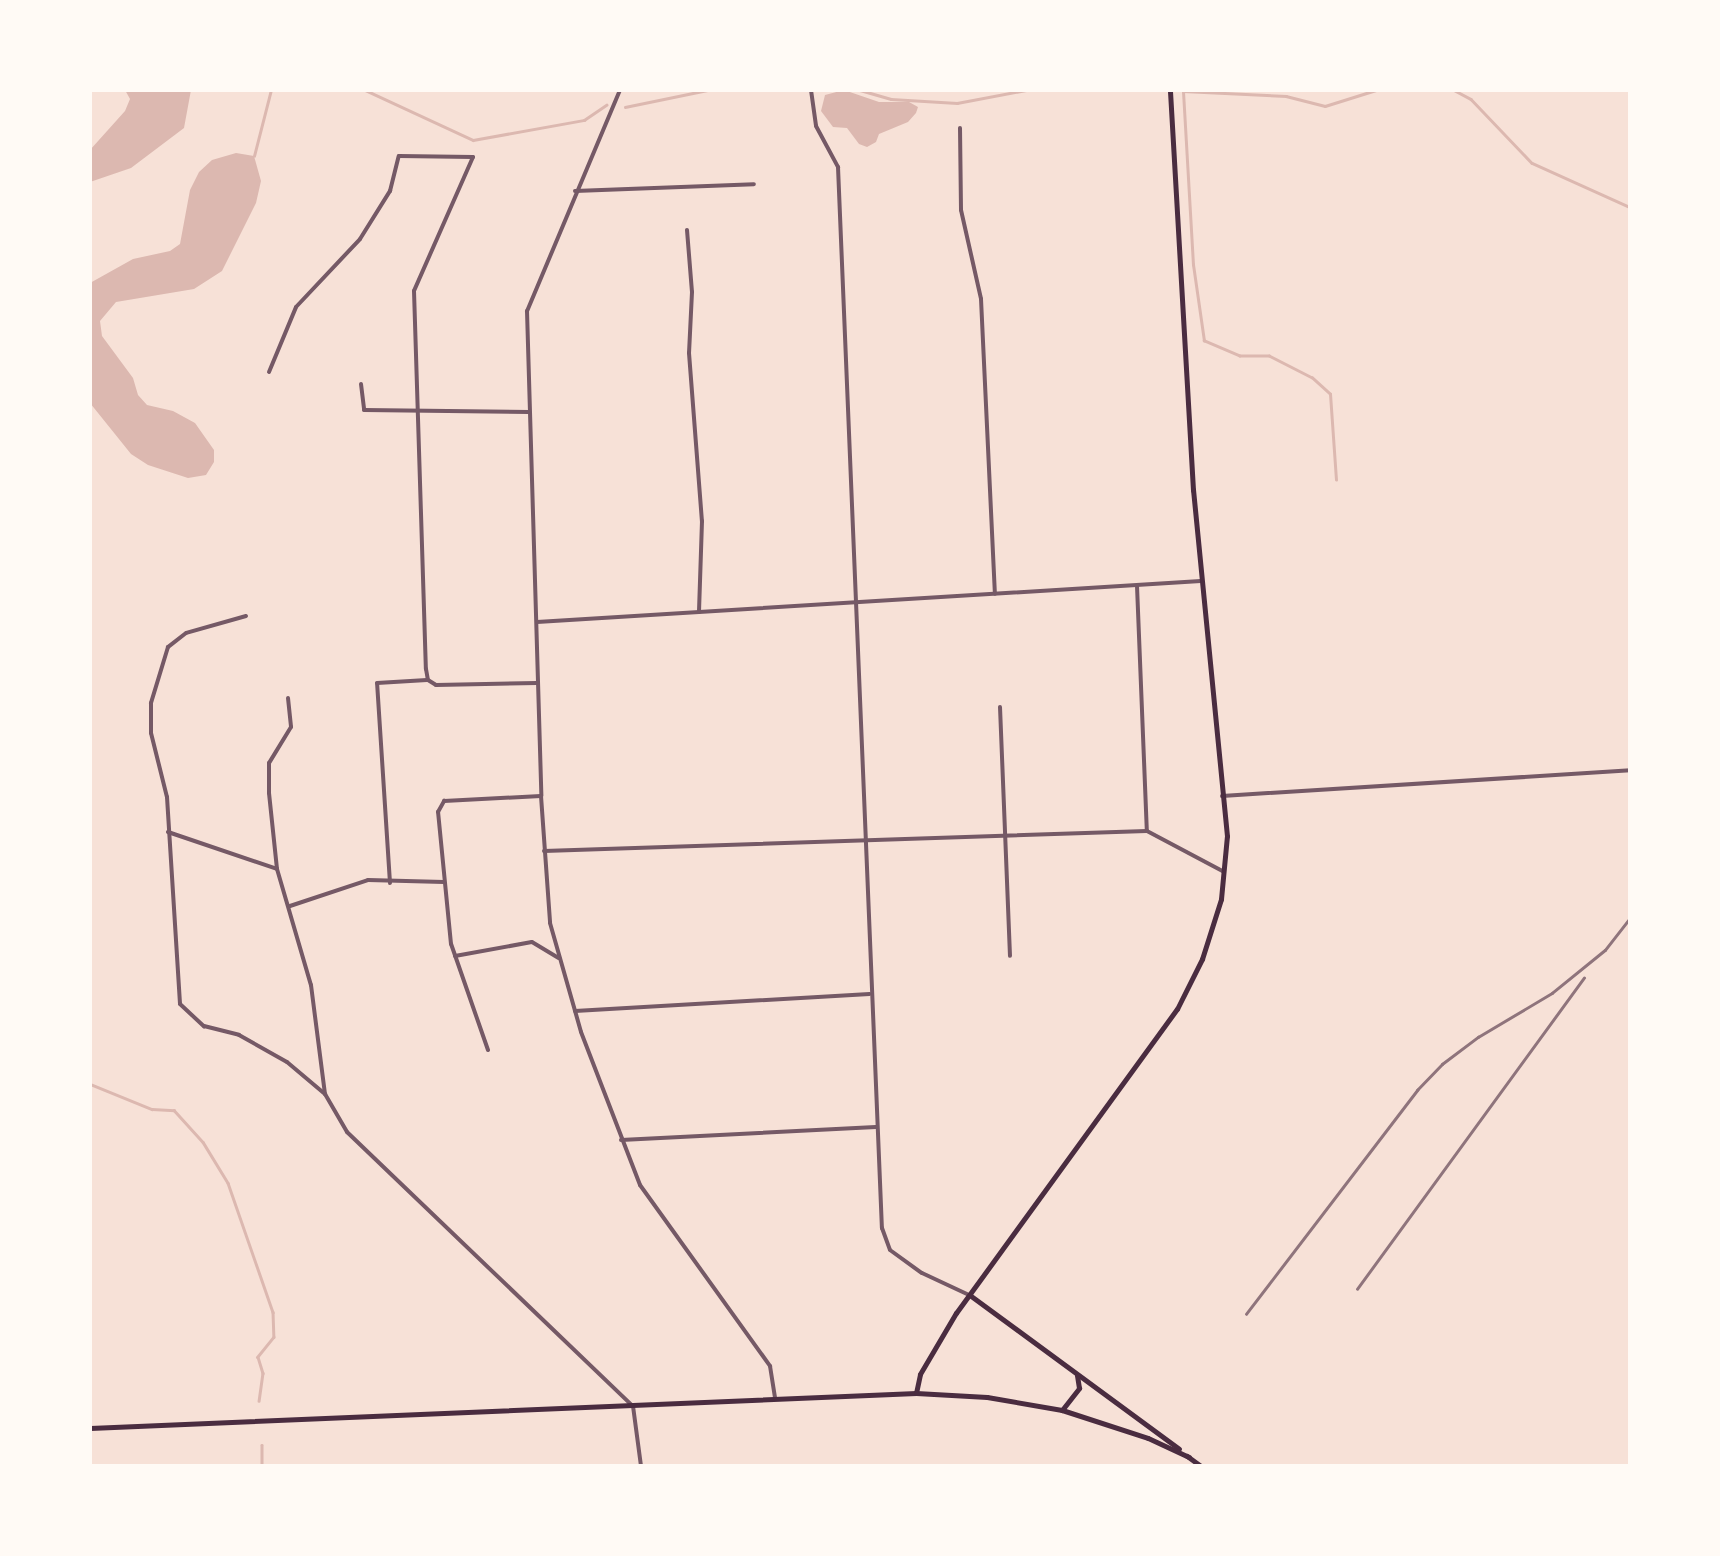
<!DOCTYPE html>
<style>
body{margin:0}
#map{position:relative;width:1720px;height:1556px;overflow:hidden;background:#f7e1d7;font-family:Commissioner,sans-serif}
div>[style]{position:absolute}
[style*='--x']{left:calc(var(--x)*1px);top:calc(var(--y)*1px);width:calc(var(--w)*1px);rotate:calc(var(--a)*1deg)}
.water>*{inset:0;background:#dcb8b0}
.stream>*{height:2.5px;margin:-1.25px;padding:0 1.25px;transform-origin:1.25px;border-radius:1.25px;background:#dcb8b0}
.minor>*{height:4px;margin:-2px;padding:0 2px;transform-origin:2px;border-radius:2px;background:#755966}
.secondary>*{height:5px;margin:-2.5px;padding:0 2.5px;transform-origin:2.5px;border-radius:2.5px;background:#4a2c40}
.rail>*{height:2.5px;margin:-1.25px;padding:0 1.25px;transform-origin:1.25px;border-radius:1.25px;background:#8f747c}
span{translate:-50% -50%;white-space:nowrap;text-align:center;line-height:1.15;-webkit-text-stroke:10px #fffaf5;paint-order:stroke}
.frame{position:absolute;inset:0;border:92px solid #fffaf5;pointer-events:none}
</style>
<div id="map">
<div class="water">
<i style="clip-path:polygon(125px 90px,191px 90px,184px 128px,131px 168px,90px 182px,90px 150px,125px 111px,130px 99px)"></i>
<i style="clip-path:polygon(844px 90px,879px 102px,909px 102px,918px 107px,916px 113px,908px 122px,879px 134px,876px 142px,867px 147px,859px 144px,847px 128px,833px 127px,821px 111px,825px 95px)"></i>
<i style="clip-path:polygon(236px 153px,254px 156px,261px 181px,256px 203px,222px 271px,194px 289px,116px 302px,100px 321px,102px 336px,133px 378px,138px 395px,147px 405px,173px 411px,195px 423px,214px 450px,214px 462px,206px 475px,188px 478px,148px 465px,131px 454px,90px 403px,90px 283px,133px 259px,170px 251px,180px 244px,190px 190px,199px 172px,212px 160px)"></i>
</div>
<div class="stream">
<i style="--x:365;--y:90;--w:119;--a:24.8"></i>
<i style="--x:473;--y:140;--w:113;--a:-10.2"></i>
<i style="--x:584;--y:120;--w:27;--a:-34"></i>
<i style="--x:860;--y:90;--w:32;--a:16"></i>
<i style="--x:891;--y:99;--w:66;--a:3.5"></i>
<i style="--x:957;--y:103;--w:70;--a:-10.7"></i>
<i style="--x:1454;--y:90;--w:19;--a:28"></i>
<i style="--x:1471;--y:99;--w:88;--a:46.4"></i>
<i style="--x:1532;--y:163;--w:107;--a:24.2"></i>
<i style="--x:625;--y:107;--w:85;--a:-11.6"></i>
<i style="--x:254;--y:156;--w:68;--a:-75.6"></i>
<i style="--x:1336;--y:480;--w:86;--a:-94"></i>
<i style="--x:1330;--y:394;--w:24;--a:-138"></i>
<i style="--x:1312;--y:378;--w:48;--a:-152.9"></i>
<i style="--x:1269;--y:356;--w:29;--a:180"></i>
<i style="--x:1240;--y:356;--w:39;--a:-157"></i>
<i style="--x:1204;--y:341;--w:77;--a:-98.2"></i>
<i style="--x:1193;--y:265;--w:174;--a:-93.3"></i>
<i style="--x:1183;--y:91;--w:103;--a:2.8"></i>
<i style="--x:1286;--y:96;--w:40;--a:14.4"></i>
<i style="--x:1325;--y:106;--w:53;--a:-17.4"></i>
<i style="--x:90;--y:1084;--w:67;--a:22"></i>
<i style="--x:152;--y:1109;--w:22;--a:3"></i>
<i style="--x:174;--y:1110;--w:43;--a:47.8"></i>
<i style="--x:203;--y:1142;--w:48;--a:58.6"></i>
<i style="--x:228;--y:1183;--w:137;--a:70.8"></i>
<i style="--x:273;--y:1312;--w:25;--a:88"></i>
<i style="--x:274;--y:1337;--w:26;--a:129"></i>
<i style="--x:258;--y:1357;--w:17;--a:73"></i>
<i style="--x:263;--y:1373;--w:28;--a:98"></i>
<i style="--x:262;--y:1445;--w:21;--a:90"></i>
</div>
<div class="minor">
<i style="--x:620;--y:90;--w:240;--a:112.8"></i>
<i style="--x:527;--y:311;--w:485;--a:88.3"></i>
<i style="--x:541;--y:796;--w:127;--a:85.9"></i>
<i style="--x:550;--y:923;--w:113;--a:74.1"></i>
<i style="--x:581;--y:1032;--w:164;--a:68.9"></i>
<i style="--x:640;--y:1185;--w:223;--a:54.3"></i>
<i style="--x:770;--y:1366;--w:33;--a:81"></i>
<i style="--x:811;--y:90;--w:36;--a:82"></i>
<i style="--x:816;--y:126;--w:47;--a:61.8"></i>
<i style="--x:838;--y:167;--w:1062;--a:87.63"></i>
<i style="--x:882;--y:1228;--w:23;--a:70"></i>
<i style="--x:890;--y:1250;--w:39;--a:36"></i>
<i style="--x:922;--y:1273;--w:52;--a:25.1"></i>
<i style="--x:960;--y:128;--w:82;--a:89.3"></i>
<i style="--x:961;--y:210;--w:91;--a:77.3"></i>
<i style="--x:981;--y:299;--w:295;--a:87.3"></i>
<i style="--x:575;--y:191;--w:179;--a:-2.2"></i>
<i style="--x:687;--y:230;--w:62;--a:85.4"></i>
<i style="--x:692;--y:292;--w:61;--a:92.8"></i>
<i style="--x:689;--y:353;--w:169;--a:85.6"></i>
<i style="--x:702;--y:521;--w:91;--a:91.9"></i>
<i style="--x:269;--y:372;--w:70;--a:-67.4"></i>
<i style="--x:296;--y:307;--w:93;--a:-46.7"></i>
<i style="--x:360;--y:239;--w:57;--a:-58"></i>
<i style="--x:390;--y:191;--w:36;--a:-76"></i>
<i style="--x:399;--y:156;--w:74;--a:0.8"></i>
<i style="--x:473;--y:157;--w:146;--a:113.8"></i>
<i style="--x:414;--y:291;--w:378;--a:88.2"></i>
<i style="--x:426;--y:669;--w:11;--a:80"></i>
<i style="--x:428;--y:680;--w:9;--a:32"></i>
<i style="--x:436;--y:685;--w:101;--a:-1.1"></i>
<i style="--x:361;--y:384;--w:26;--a:83"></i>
<i style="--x:364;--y:410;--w:165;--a:0.7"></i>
<i style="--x:1137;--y:586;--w:245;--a:87.7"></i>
<i style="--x:246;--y:616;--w:62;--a:164.2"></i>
<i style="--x:186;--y:633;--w:23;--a:142"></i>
<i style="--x:168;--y:647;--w:59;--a:106.9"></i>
<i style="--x:151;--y:703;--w:30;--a:90"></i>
<i style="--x:151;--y:733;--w:66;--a:76"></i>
<i style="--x:167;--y:797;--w:207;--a:86.4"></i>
<i style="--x:180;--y:1004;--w:33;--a:43"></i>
<i style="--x:204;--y:1026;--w:36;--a:14"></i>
<i style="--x:239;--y:1035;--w:55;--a:29.4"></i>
<i style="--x:287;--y:1062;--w:50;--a:40.1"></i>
<i style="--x:537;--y:622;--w:665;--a:-3.53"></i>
<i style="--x:288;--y:698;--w:29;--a:84"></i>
<i style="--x:291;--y:727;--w:42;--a:121.4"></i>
<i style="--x:269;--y:763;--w:30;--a:90"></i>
<i style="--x:269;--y:793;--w:76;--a:84"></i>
<i style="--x:277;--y:869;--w:121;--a:73.7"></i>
<i style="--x:311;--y:985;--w:110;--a:82.7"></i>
<i style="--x:325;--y:1094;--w:44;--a:59.9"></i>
<i style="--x:347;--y:1132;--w:396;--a:43.8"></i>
<i style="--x:633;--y:1406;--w:61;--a:82.4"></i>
<i style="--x:1000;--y:707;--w:249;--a:87.7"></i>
<i style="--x:1222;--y:796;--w:409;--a:-3.6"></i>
<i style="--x:168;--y:832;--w:115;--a:18.7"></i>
<i style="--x:544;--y:851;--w:603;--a:-1.9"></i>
<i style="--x:1147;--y:831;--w:87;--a:28"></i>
<i style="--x:390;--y:883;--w:200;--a:-93.7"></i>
<i style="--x:377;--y:683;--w:50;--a:-3.4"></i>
<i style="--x:290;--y:906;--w:82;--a:-18.4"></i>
<i style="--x:368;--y:880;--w:76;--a:1.5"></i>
<i style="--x:455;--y:956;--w:78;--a:-10.3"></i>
<i style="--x:532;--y:942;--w:31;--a:31"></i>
<i style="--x:575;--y:1011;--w:295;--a:-3.3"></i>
<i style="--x:488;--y:1050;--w:112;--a:-109.2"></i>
<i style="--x:451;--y:944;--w:133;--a:-95.6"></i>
<i style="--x:438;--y:812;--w:13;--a:-61"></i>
<i style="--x:444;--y:801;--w:97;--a:-3"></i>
<i style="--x:621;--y:1140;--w:255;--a:-2.9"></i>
</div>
<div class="secondary">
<i style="--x:971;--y:1296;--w:258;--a:36.3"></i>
<i style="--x:916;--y:1393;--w:19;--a:-78"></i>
<i style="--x:920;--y:1374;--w:71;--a:-59.5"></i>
<i style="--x:956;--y:1313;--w:376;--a:-54"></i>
<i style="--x:1177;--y:1009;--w:56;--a:-63.4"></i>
<i style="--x:1202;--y:959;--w:63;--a:-72.4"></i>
<i style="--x:1221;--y:899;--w:63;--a:-84.6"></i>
<i style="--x:1227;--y:836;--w:348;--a:-95.6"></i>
<i style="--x:1193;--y:490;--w:401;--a:-93.3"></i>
<i style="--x:1062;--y:1410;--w:28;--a:-52"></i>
<i style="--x:1079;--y:1388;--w:13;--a:-99"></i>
<i style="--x:90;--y:1428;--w:827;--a:-2.43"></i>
<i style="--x:916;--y:1393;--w:71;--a:3.2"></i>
<i style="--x:987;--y:1397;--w:76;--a:9.8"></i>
<i style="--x:1062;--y:1410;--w:90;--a:18"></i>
<i style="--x:1148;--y:1438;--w:45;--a:24.9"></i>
<i style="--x:1187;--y:1456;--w:17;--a:36"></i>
</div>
<div class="rail">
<i style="--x:1357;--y:1289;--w:385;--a:-53.9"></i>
<i style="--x:1246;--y:1314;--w:282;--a:-52.6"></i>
<i style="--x:1417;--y:1090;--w:36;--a:-46"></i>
<i style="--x:1442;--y:1064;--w:45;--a:-36.9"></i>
<i style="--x:1478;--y:1037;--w:86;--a:-30.7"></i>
<i style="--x:1552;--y:993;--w:68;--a:-39.1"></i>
<i style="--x:1605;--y:950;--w:41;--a:-52"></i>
</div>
<div class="frame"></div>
</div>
